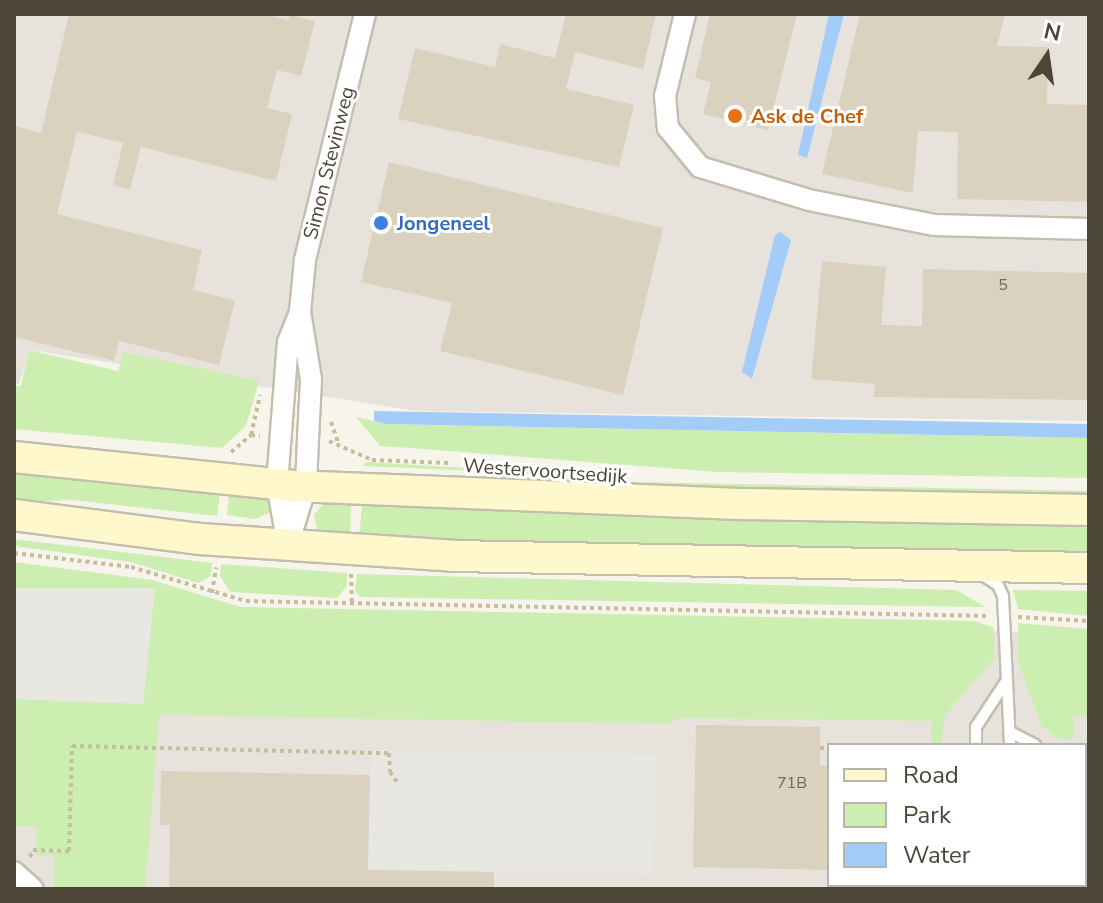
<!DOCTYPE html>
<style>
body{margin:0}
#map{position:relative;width:1103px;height:903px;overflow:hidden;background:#f7f4eb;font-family:"Nunito Sans",sans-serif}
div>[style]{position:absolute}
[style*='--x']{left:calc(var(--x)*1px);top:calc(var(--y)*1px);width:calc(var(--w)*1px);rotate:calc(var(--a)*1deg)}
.industrial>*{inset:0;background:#e7e3dc}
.green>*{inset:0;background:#cceeb0}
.parking>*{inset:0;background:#e8e7e2}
.water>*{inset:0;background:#a3ccf8}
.building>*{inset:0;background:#dad2bf}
.path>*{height:4px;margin-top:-2px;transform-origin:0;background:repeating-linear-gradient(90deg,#c7bc9c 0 4px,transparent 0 8px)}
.roads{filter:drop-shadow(2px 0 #c4beac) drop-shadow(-2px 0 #c4beac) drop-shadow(0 2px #c4beac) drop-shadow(0 -2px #c4beac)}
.lane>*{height:10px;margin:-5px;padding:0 5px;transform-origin:5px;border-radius:5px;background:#fff}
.street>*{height:20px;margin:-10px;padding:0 10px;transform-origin:10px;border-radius:10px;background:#fff}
.secondary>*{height:30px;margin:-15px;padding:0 15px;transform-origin:15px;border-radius:15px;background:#fff8cd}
.dots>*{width:22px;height:22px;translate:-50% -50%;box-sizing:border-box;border:4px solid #fff;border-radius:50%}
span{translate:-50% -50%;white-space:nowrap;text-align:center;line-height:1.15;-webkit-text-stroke:6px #fff;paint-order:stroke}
.number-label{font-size:16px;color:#706959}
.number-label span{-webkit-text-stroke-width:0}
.food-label{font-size:20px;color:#c56008;font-weight:700}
.left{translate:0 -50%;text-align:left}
.street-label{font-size:20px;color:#4c4637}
.shop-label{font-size:20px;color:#366cbe;font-weight:700}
.frame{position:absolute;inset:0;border:16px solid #4c4637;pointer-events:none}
.legend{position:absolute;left:827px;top:743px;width:260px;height:144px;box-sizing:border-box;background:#fff;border:2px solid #b7b5af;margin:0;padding:10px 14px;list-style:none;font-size:24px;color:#4c4637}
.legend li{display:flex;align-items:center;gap:16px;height:40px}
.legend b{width:40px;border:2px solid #b7b5af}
.north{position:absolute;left:1007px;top:16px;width:80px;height:80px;-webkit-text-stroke:6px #fff;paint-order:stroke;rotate:13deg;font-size:22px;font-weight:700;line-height:32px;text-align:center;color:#4c4637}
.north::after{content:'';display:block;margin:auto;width:28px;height:36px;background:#4c4637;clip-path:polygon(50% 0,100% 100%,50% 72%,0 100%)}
</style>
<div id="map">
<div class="industrial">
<i style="clip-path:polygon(14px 14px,1089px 14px,1089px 421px,417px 411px,30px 350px,19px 384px,14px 384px)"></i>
<i style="clip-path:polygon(evenodd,14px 564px,148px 584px,241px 607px,1089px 634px,1089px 889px,14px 889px,14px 564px,829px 745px,1085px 745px,1085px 885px,829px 885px,829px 745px)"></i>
</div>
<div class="green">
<i style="clip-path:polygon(29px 350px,118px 371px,124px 352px,259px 381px,246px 426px,222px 448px,14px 429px,14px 386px,21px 386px)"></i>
<i style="clip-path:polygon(356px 417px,387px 424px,1089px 438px,1089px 478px,718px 472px,410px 448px,380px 446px)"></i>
<i style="clip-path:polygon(366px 462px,533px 472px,583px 481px,1089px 491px,1089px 496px,597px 487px,521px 473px,363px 466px)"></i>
<i style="clip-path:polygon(14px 471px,220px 493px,217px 516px,72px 500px,14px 502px)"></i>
<i style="clip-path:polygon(229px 494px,268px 499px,273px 511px,255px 519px,227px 515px)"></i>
<i style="clip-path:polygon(325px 502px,351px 505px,350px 537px,318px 532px,314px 515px)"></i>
<i style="clip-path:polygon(362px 505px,633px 516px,1089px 523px,1089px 556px,359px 539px)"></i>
<i style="clip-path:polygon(14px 539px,212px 563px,211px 576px,198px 583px,131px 562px,14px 546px)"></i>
<i style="clip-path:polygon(14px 562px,152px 580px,241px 607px,975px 621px,994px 628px,994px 659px,945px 715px,941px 745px,932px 745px,931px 721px,677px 718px,671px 724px,159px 715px,145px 889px,54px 889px,55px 856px,36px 856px,36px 827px,14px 826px,14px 699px,143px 704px,154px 588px,14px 588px)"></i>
<i style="clip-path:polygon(221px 564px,347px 573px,347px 586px,337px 598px,230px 592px,220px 576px)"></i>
<i style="clip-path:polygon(357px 574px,956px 590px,986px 607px,360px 597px,355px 591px)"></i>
<i style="clip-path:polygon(1013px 590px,1089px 591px,1089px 616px,1018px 609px)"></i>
<i style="clip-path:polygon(1018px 623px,1089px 629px,1089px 716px,1073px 716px,1073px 740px,1055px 737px,1041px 725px,1018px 662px)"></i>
</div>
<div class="parking">
<i style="clip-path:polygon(14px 588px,155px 588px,143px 704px,14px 699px)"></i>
<i style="clip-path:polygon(370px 750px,656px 754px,654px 874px,368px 869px)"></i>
</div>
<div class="water">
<i style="clip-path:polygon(829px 14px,844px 14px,807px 158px,798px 155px)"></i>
<i style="clip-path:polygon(780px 232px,791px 240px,752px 379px,742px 372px,775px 235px)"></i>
<i style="clip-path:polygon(374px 411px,1089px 424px,1089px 438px,387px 424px,374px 421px)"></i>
</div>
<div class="building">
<i style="clip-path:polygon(69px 14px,264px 14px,288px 20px,290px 15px,315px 21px,301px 76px,277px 70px,267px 108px,292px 114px,276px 181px,141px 147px,130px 190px,113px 185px,123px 143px,77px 132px,57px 214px,202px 250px,193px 290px,235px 300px,219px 365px,119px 341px,114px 361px,14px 337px,14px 126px,41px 133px)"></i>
<i style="clip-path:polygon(566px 14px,656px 14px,643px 69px,575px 52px,566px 89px,634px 105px,619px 167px,398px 119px,415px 48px,495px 67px,500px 44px,555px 58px)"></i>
<i style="clip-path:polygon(710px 14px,797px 14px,768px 130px,703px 114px,711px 82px,695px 78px)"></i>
<i style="clip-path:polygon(860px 14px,1005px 14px,997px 46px,1048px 47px,1047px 104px,1089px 105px,1089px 202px,957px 199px,958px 132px,918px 131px,913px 193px,822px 174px)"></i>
<i style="clip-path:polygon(389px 162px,663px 228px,623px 395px,440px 351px,452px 303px,361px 282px)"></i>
<i style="clip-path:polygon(822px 261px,886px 267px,881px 325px,922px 326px,923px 269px,1089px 273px,1089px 400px,874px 397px,875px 384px,811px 379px)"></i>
<i style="clip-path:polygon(696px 725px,820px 727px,820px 765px,829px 766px,829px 870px,693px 867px)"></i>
<i style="clip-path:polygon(161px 771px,370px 775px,368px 870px,494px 872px,494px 889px,169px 889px,170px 825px,160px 825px)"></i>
</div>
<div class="path">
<i style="--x:331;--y:422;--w:21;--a:71"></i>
<i style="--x:251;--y:435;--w:41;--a:-77.3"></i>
<i style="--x:329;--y:441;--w:47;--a:23.8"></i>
<i style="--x:372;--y:460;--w:76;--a:2.3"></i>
<i style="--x:231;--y:452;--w:26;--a:-40"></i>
<i style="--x:251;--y:435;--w:9;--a:6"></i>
<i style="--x:14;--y:553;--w:118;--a:6.8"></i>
<i style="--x:131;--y:567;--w:120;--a:16.5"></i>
<i style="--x:246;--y:601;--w:744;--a:1.16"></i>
<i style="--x:351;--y:574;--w:29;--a:88"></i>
<i style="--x:212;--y:593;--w:26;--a:-81"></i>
<i style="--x:1018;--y:617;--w:71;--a:3.2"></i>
<i style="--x:820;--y:748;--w:9;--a:0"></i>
<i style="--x:30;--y:857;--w:8;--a:-67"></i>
<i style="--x:33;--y:850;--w:36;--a:2"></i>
<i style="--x:69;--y:851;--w:105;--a:-88.4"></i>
<i style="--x:72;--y:746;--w:317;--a:1.3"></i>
<i style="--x:389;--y:753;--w:19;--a:87"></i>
<i style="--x:390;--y:772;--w:12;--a:55"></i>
<i style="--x:923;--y:889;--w:4;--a:-90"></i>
</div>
<div class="roads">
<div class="lane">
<i style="--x:981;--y:574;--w:20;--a:33"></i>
<i style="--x:998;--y:585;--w:12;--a:66"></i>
<i style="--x:1003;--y:596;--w:149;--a:87.3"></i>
<i style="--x:1010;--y:732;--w:28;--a:27"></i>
<i style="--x:976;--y:745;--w:18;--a:-90"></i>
<i style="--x:976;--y:727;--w:56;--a:-56.6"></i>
<i style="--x:1085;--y:753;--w:4;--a:0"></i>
<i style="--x:1085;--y:869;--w:4;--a:0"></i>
</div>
<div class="street">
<i style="--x:685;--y:14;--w:84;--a:103.7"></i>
<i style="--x:665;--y:96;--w:32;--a:85"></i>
<i style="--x:668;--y:128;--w:50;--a:50.6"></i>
<i style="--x:700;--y:167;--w:114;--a:16.8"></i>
<i style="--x:809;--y:200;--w:127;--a:11.3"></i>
<i style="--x:934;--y:225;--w:155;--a:1.5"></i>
<i style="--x:289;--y:541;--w:58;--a:-72.8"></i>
<i style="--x:306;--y:486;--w:47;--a:-87.6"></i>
<i style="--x:308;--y:439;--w:60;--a:-87.1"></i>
<i style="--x:311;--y:379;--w:68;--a:-99.3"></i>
<i style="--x:288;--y:545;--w:62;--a:-100.2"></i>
<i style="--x:277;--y:484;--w:142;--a:-85.6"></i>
<i style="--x:288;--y:342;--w:32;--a:-68"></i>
<i style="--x:300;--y:312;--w:52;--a:-84.5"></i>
<i style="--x:305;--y:260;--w:253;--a:-76.3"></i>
<i style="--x:14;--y:872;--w:25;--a:42"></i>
</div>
<div class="secondary">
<i style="--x:14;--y:457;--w:281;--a:5.9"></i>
<i style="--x:293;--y:486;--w:453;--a:2.3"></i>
<i style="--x:746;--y:504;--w:343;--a:1"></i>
<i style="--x:14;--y:515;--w:188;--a:7.4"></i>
<i style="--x:200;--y:539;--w:254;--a:3.8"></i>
<i style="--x:453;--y:556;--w:636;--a:1.08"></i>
</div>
</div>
<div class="dots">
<i style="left:735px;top:116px;background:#e8710a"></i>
<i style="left:381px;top:223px;background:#3f7fe0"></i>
</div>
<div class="number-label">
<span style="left:1003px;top:285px">5</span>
<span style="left:792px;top:783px">71B</span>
</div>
<div class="food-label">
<span class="left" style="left:751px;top:116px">Ask de Chef</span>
</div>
<div class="street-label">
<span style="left:329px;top:163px;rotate:-76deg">Simon Stevinweg</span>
<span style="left:545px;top:471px;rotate:4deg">Westervoortsedijk</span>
</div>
<div class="shop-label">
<span class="left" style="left:397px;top:223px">Jongeneel</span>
</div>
<div class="frame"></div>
<ul class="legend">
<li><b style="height:10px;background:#fff8cd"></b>Road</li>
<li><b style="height:22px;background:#cceeb0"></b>Park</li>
<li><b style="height:22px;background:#a3ccf8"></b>Water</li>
</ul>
<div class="north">N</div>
</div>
